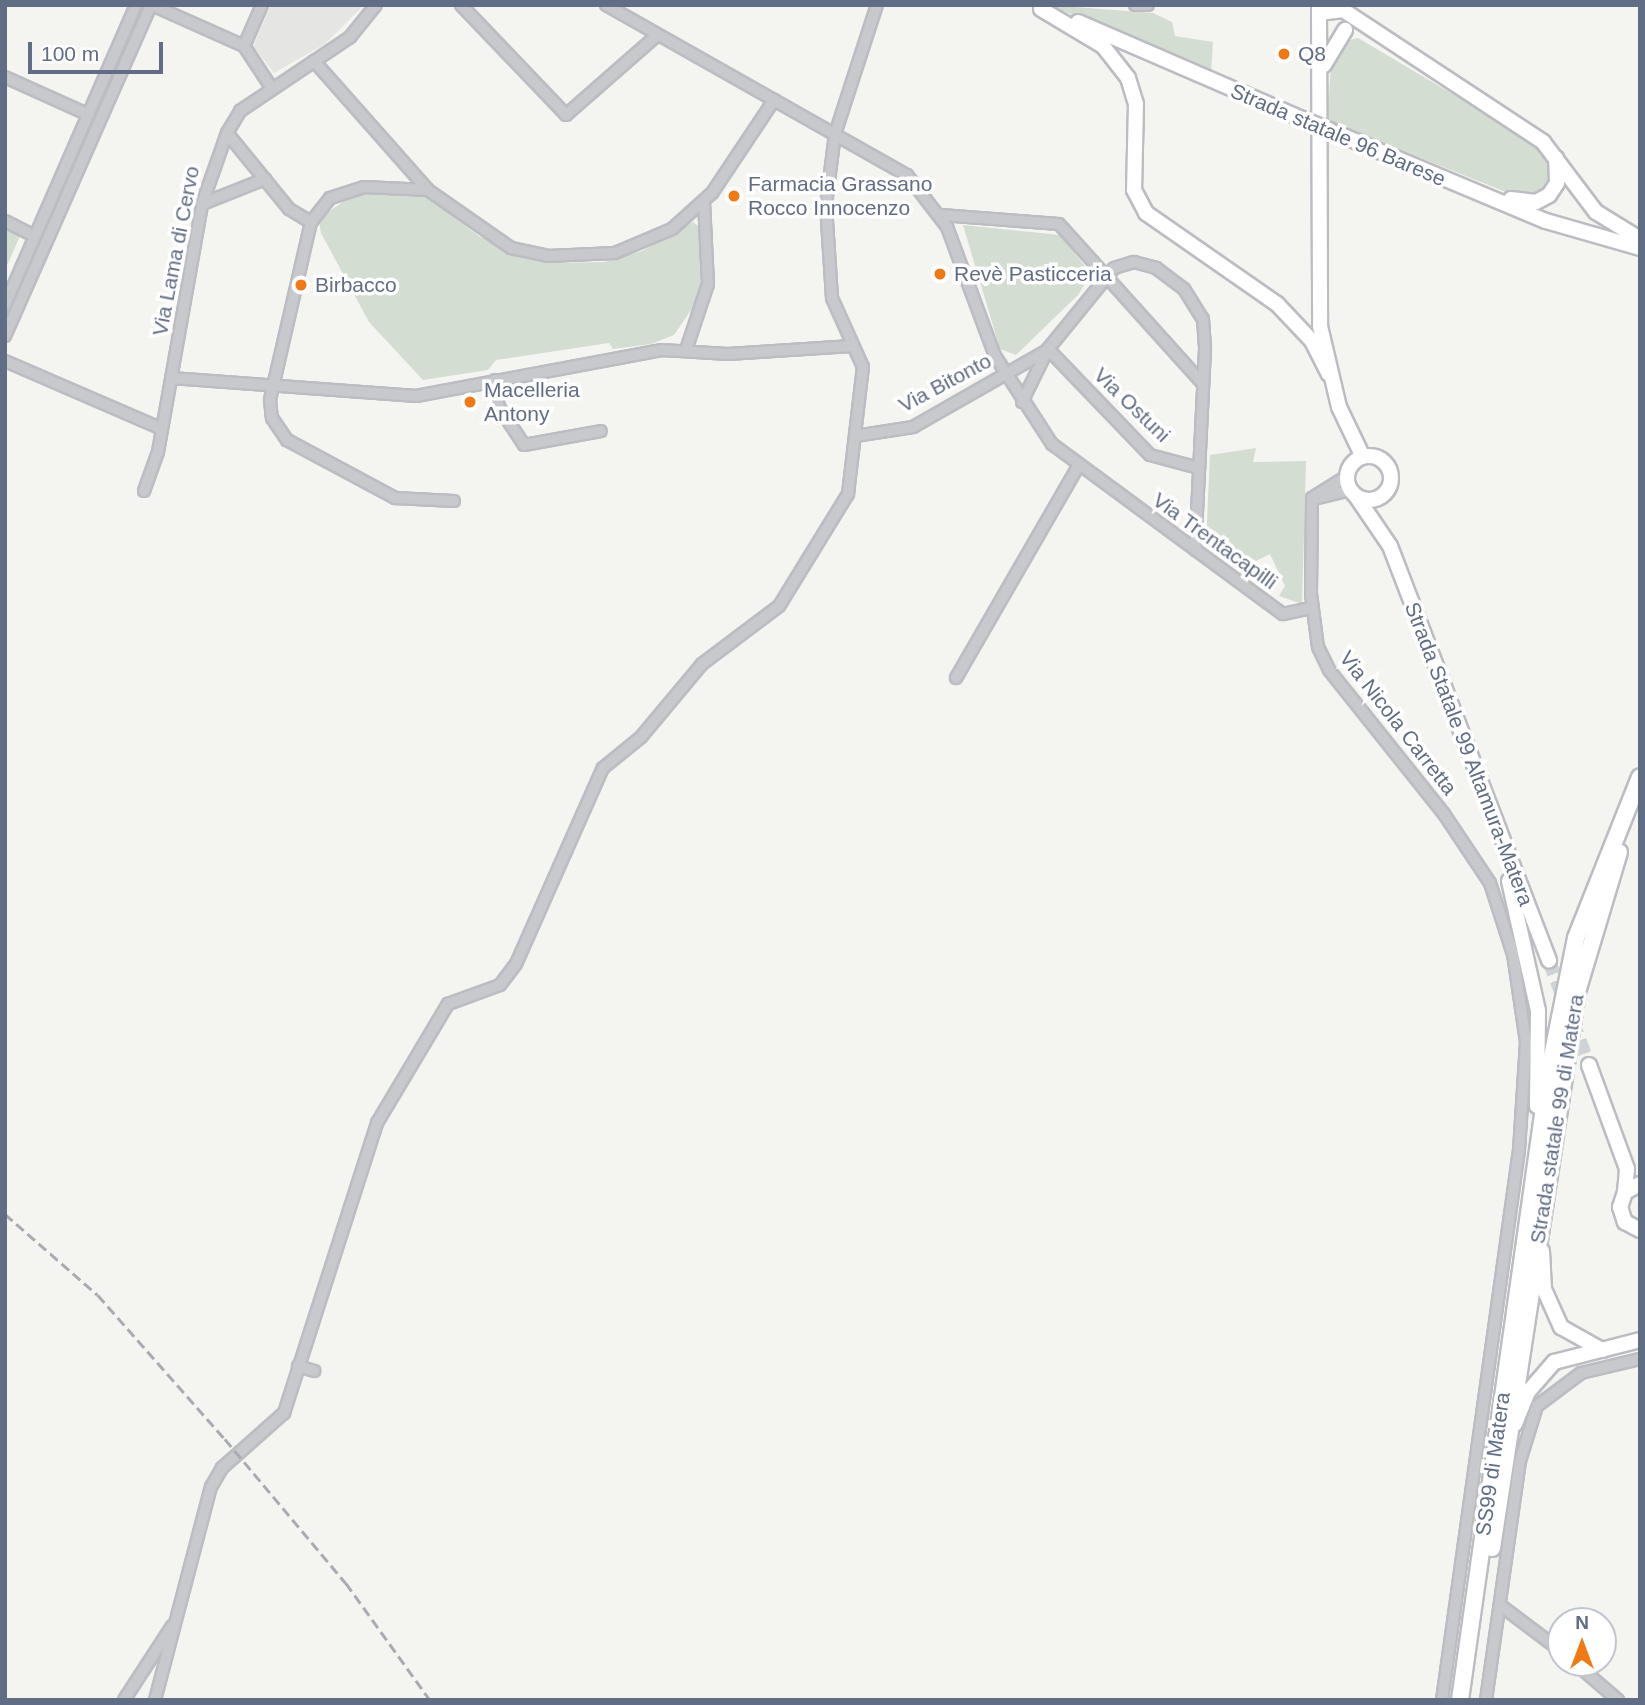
<!DOCTYPE html>
<meta charset="utf-8">
<style>
body{margin:0}
#map{position:relative;width:1645px;height:1705px;overflow:hidden;background:#f4f5f0;font-family:Arial,sans-serif}
div>[style]{position:absolute}
[style*='--x']{left:calc(var(--x)*1px);top:calc(var(--y)*1px);width:calc(var(--w)*1px);rotate:calc(var(--a)*1deg)}
.built>*{inset:0;background:#e5e5e4}
.green>*{inset:0;background:#d3ddd1}
.major-tunnel>*{height:14px;margin-top:-7px;transform-origin:0;background:repeating-linear-gradient(90deg,#cfd3d5 0 14px,transparent 0 21px)}
.roads{filter:drop-shadow(2px 0 #bbbdc2) drop-shadow(-2px 0 #bbbdc2) drop-shadow(0 2px #bbbdc2) drop-shadow(0 -2px #bbbdc2)}
.minor>*{height:10px;margin:-5px;padding:0 5px;transform-origin:5px;border-radius:5px;background:#c7c9cd}
.major>*{height:14px;margin:-7px;padding:0 7px;transform-origin:7px;border-radius:7px;background:#fff}
.major>.ring{margin:-7px;padding:0;box-sizing:content-box;background:none;border:14px solid #fff;border-radius:50%}
.highway>*{height:16px;margin:-8px;padding:0 8px;transform-origin:8px;border-radius:8px;background:#fff}
.rail>*{height:2.5px;margin-top:-1.25px;transform-origin:0;background:repeating-linear-gradient(90deg,#a8abb2 0 10px,transparent 0 15px)}
.bridges{filter:drop-shadow(2px 0 #bbbdc2) drop-shadow(-2px 0 #bbbdc2) drop-shadow(0 2px #bbbdc2) drop-shadow(0 -2px #bbbdc2)}
.major-bridge>*{height:14px;margin:-7px;padding:0 7px;transform-origin:7px;border-radius:7px;background:#fff}
.dots>*{width:19px;height:19px;translate:-50% -50%;box-sizing:border-box;border:4px solid #fff;border-radius:50%}
span{translate:-50% -50%;white-space:nowrap;text-align:center;line-height:1.15;-webkit-text-stroke:7px #fff;paint-order:stroke}
.poi-label{font-size:21px;color:#616d84}
.left{translate:0 -50%;text-align:left}
.street-label{font-size:21px;color:#616d84}
.frame{position:absolute;inset:0;border:7px solid #616d84;pointer-events:none}
.north{position:absolute;left:1547px;top:1607px;width:70px;height:70px;box-sizing:border-box;background:#fff;border:2px solid #c0c5ce;border-radius:50%;rotate:0deg;font-size:19px;font-weight:700;line-height:28px;text-align:center;color:#616d84}
.north::after{content:'';display:block;margin:auto;width:24px;height:32px;background:#f17914;clip-path:polygon(50% 0,100% 100%,50% 72%,0 100%)}
.scale{position:absolute;left:28px;top:42px;width:135px;height:32px;box-sizing:border-box;border:4px solid #616d84;border-top:0;padding-left:9px;font-size:21px;line-height:24px;white-space:nowrap;color:#616d84;-webkit-text-stroke:5px #fff;paint-order:stroke}
</style>
<div id="map">
<div class="built">
<i style="clip-path:polygon(271px 5px,364px 5px,325px 44px,274px 73px,253px 46px)"></i>
</div>
<div class="green">
<i style="clip-path:polygon(1049px 5px,1153px 13px,1172px 22px,1175px 36px,1213px 42px,1211px 73px)"></i>
<i style="clip-path:polygon(1358px 38px,1547px 150px,1554px 160px,1551px 182px,1535px 197px,1518px 197px,1327px 120px,1332px 55px,1345px 41px)"></i>
<i style="clip-path:polygon(357px 192px,421px 192px,480px 237px,551px 263px,605px 262px,642px 251px,693px 222px,701px 228px,700px 297px,674px 335px,651px 344px,613px 349px,609px 343px,496px 360px,488px 370px,423px 380px,369px 322px,321px 233px,319px 222px,327px 213px)"></i>
<i style="clip-path:polygon(963px 225px,1060px 235px,1084px 265px,1088px 279px,1078px 295px,1016px 355px,1000px 349px)"></i>
<i style="clip-path:polygon(5px 228px,20px 236px,5px 270px)"></i>
<i style="clip-path:polygon(1256px 448px,1253px 462px,1306px 461px,1302px 604px,1279px 596px,1285px 586px,1270px 554px,1242px 568px,1206px 544px,1210px 455px)"></i>
</div>
<div class="major-tunnel">
<i style="--x:1549;--y:961;--w:44;--a:68.7"></i>
<i style="--x:1572;--y:1021;--w:47;--a:68.9"></i>
</div>
<div class="roads">
<div class="minor">
<i style="--x:152;--y:5;--w:101;--a:24"></i>
<i style="--x:244;--y:46;--w:49;--a:56.6"></i>
<i style="--x:461;--y:5;--w:152;--a:46.3"></i>
<i style="--x:566;--y:115;--w:118;--a:-41.2"></i>
<i style="--x:606;--y:5;--w:346;--a:29.5"></i>
<i style="--x:907;--y:175;--w:66;--a:52.4"></i>
<i style="--x:947;--y:227;--w:138;--a:69.6"></i>
<i style="--x:995;--y:356;--w:105;--a:57.1"></i>
<i style="--x:1052;--y:444;--w:287;--a:36.4"></i>
<i style="--x:1283;--y:614;--w:30;--a:-12"></i>
<i style="--x:1135;--y:5;--w:13;--a:0"></i>
<i style="--x:244;--y:46;--w:45;--a:-66.3"></i>
<i style="--x:314;--y:61;--w:172;--a:48.5"></i>
<i style="--x:428;--y:190;--w:101;--a:34.9"></i>
<i style="--x:511;--y:248;--w:38;--a:12"></i>
<i style="--x:548;--y:256;--w:67;--a:-2.6"></i>
<i style="--x:615;--y:253;--w:62;--a:-22.8"></i>
<i style="--x:672;--y:229;--w:54;--a:-42"></i>
<i style="--x:712;--y:193;--w:112;--a:-56.3"></i>
<i style="--x:5;--y:77;--w:92;--a:24.3"></i>
<i style="--x:227;--y:133;--w:98;--a:50.8"></i>
<i style="--x:289;--y:209;--w:26;--a:31"></i>
<i style="--x:428;--y:190;--w:64;--a:-177.3"></i>
<i style="--x:364;--y:187;--w:36;--a:162"></i>
<i style="--x:330;--y:198;--w:31;--a:128"></i>
<i style="--x:311;--y:222;--w:183;--a:103"></i>
<i style="--x:270;--y:400;--w:18;--a:84"></i>
<i style="--x:272;--y:418;--w:27;--a:56"></i>
<i style="--x:287;--y:440;--w:123;--a:28.2"></i>
<i style="--x:395;--y:498;--w:59;--a:2.9"></i>
<i style="--x:202;--y:204;--w:68;--a:-21.6"></i>
<i style="--x:941;--y:215;--w:118;--a:4.4"></i>
<i style="--x:1059;--y:224;--w:215;--a:48"></i>
<i style="--x:5;--y:221;--w:33;--a:27"></i>
<i style="--x:5;--y:305;--w:327;--a:-66.4"></i>
<i style="--x:5;--y:336;--w:362;--a:-66.2"></i>
<i style="--x:1048;--y:349;--w:147;--a:46.1"></i>
<i style="--x:1150;--y:455;--w:51;--a:14.9"></i>
<i style="--x:686;--y:350;--w:70;--a:-71.6"></i>
<i style="--x:708;--y:284;--w:82;--a:-92.8"></i>
<i style="--x:5;--y:361;--w:171;--a:23.4"></i>
<i style="--x:171;--y:378;--w:246;--a:4.2"></i>
<i style="--x:416;--y:396;--w:250;--a:-10.6"></i>
<i style="--x:662;--y:350;--w:66;--a:3.5"></i>
<i style="--x:728;--y:354;--w:124;--a:-3.7"></i>
<i style="--x:495;--y:380;--w:27;--a:82"></i>
<i style="--x:499;--y:407;--w:45;--a:56.7"></i>
<i style="--x:524;--y:445;--w:78;--a:-10.3"></i>
<i style="--x:1022;--y:402;--w:59;--a:-63.9"></i>
<i style="--x:1048;--y:349;--w:104;--a:-50.8"></i>
<i style="--x:1114;--y:268;--w:21;--a:-17"></i>
<i style="--x:1134;--y:262;--w:23;--a:15"></i>
<i style="--x:1156;--y:268;--w:35;--a:37"></i>
<i style="--x:1184;--y:289;--w:36;--a:58"></i>
<i style="--x:1203;--y:319;--w:30;--a:86"></i>
<i style="--x:1205;--y:349;--w:201;--a:92.8"></i>
<i style="--x:855;--y:436;--w:59;--a:-8.8"></i>
<i style="--x:913;--y:427;--w:155;--a:-29.7"></i>
<i style="--x:144;--y:491;--w:41;--a:-70.3"></i>
<i style="--x:158;--y:452;--w:252;--a:-79.9"></i>
<i style="--x:202;--y:204;--w:75;--a:-70.6"></i>
<i style="--x:227;--y:133;--w:26;--a:-59"></i>
<i style="--x:240;--y:111;--w:133;--a:-33.9"></i>
<i style="--x:350;--y:37;--w:41;--a:-50.9"></i>
<i style="--x:1312;--y:498;--w:96;--a:90.6"></i>
<i style="--x:1311;--y:594;--w:53;--a:82.5"></i>
<i style="--x:1318;--y:647;--w:25;--a:64"></i>
<i style="--x:1329;--y:670;--w:184;--a:51.4"></i>
<i style="--x:1444;--y:814;--w:83;--a:56.3"></i>
<i style="--x:1490;--y:883;--w:75;--a:72.1"></i>
<i style="--x:1513;--y:954;--w:89;--a:81.6"></i>
<i style="--x:1526;--y:1042;--w:108;--a:93.7"></i>
<i style="--x:1519;--y:1150;--w:555;--a:97.97"></i>
<i style="--x:1312;--y:498;--w:41;--a:-32.2"></i>
<i style="--x:1318;--y:498;--w:34;--a:-14"></i>
<i style="--x:956;--y:678;--w:242;--a:-60"></i>
<i style="--x:298;--y:1366;--w:17;--a:17"></i>
<i style="--x:1500;--y:1605;--w:76;--a:37"></i>
<i style="--x:1575;--y:1663;--w:57;--a:40.7"></i>
<i style="--x:124;--y:1700;--w:88;--a:-57"></i>
<i style="--x:155;--y:1700;--w:220;--a:-75.3"></i>
<i style="--x:211;--y:1487;--w:22;--a:-60"></i>
<i style="--x:222;--y:1468;--w:83;--a:-41.6"></i>
<i style="--x:284;--y:1413;--w:305;--a:-72.2"></i>
<i style="--x:377;--y:1123;--w:139;--a:-59.2"></i>
<i style="--x:448;--y:1004;--w:55;--a:-20.1"></i>
<i style="--x:500;--y:985;--w:26;--a:-53"></i>
<i style="--x:516;--y:964;--w:214;--a:-66.1"></i>
<i style="--x:603;--y:768;--w:49;--a:-39.2"></i>
<i style="--x:641;--y:737;--w:95;--a:-50.1"></i>
<i style="--x:702;--y:664;--w:96;--a:-37"></i>
<i style="--x:779;--y:606;--w:132;--a:-58.4"></i>
<i style="--x:848;--y:494;--w:128;--a:-83.3"></i>
<i style="--x:863;--y:367;--w:76;--a:-114.2"></i>
<i style="--x:832;--y:298;--w:93;--a:-93.7"></i>
<i style="--x:826;--y:205;--w:72;--a:-82.8"></i>
<i style="--x:835;--y:134;--w:136;--a:-72"></i>
<i style="--x:1486;--y:1700;--w:241;--a:-81.9"></i>
<i style="--x:1520;--y:1461;--w:58;--a:-72.8"></i>
<i style="--x:1537;--y:1406;--w:55;--a:-36.9"></i>
<i style="--x:1581;--y:1373;--w:61;--a:-13.3"></i>
</div>
<div class="major">
<i style="--x:1319;--y:5;--w:321;--a:89.8"></i>
<i style="--x:1320;--y:326;--w:83;--a:76.8"></i>
<i style="--x:1339;--y:407;--w:55;--a:64.4"></i>
<i style="--x:1041;--y:9;--w:72;--a:30.8"></i>
<i style="--x:1103;--y:46;--w:41;--a:52"></i>
<i style="--x:1128;--y:78;--w:27;--a:73"></i>
<i style="--x:1136;--y:104;--w:86;--a:91.3"></i>
<i style="--x:1134;--y:190;--w:26;--a:62"></i>
<i style="--x:1146;--y:213;--w:160;--a:34.8"></i>
<i style="--x:1277;--y:304;--w:51;--a:46.6"></i>
<i style="--x:1312;--y:341;--w:37;--a:63"></i>
<i style="--x:1319;--y:13;--w:24;--a:-7"></i>
<i style="--x:1343;--y:10;--w:240;--a:33.4"></i>
<i style="--x:1543;--y:142;--w:88;--a:52.9"></i>
<i style="--x:1596;--y:212;--w:52;--a:31.5"></i>
<i style="--x:1078;--y:22;--w:244;--a:23.4"></i>
<i style="--x:1324;--y:65;--w:41;--a:-59"></i>
<i style="--x:1329;--y:130;--w:235;--a:22.8"></i>
<i style="--x:1546;--y:221;--w:98;--a:16"></i>
<i style="--x:1511;--y:199;--w:25;--a:7"></i>
<i style="--x:1536;--y:202;--w:15;--a:-28"></i>
<i style="--x:1549;--y:195;--w:14;--a:-56"></i>
<i style="--x:1557;--y:183;--w:25;--a:-92"></i>
<i class="ring" style="left:1347px;top:456px;width:30px;height:30px"></i>
<i style="--x:1356;--y:496;--w:60;--a:55.8"></i>
<i style="--x:1390;--y:546;--w:444;--a:69"></i>
<i style="--x:1509;--y:881;--w:133;--a:77.4"></i>
<i style="--x:1538;--y:1011;--w:95;--a:90.6"></i>
<i style="--x:1589;--y:1065;--w:111;--a:69.9"></i>
<i style="--x:1627;--y:1169;--w:23;--a:95"></i>
<i style="--x:1640;--y:1184;--w:17;--a:152"></i>
<i style="--x:1625;--y:1192;--w:16;--a:108"></i>
<i style="--x:1620;--y:1207;--w:16;--a:72"></i>
<i style="--x:1625;--y:1222;--w:17;--a:28"></i>
<i style="--x:1542;--y:1251;--w:38;--a:87"></i>
<i style="--x:1544;--y:1289;--w:42;--a:65.9"></i>
<i style="--x:1561;--y:1327;--w:47;--a:29.3"></i>
<i style="--x:1515;--y:1424;--w:35;--a:-68"></i>
<i style="--x:1528;--y:1392;--w:40;--a:-49"></i>
<i style="--x:1554;--y:1362;--w:89;--a:-14.3"></i>
</div>
<div class="highway">
<i style="--x:1492;--y:1548;--w:562;--a:-81.31"></i>
<i style="--x:1577;--y:992;--w:146;--a:-73.3"></i>
<i style="--x:1460;--y:1700;--w:634;--a:-81.93"></i>
<i style="--x:1549;--y:1072;--w:137;--a:-78.6"></i>
<i style="--x:1576;--y:938;--w:173;--a:-68.3"></i>
</div>
</div>
<div class="rail">
<i style="--x:5;--y:1214;--w:123;--a:41.1"></i>
<i style="--x:98;--y:1295;--w:192;--a:48.6"></i>
<i style="--x:225;--y:1439;--w:188;--a:50"></i>
<i style="--x:346;--y:1583;--w:144;--a:54.3"></i>
</div>
<div class="bridges">
<div class="major-bridge">
<i style="--x:1302;--y:119;--w:29;--a:22"></i>
</div>
</div>
<div class="dots">
<i style="left:1284px;top:54px;background:#f17914"></i>
<i style="left:734px;top:196px;background:#f17914"></i>
<i style="left:940px;top:274px;background:#f17914"></i>
<i style="left:301px;top:285px;background:#f17914"></i>
<i style="left:470px;top:402px;background:#f17914"></i>
</div>
<div class="poi-label">
<span class="left" style="left:1298px;top:54px">Q8</span>
<span class="left" style="left:748px;top:196px">Farmacia Grassano<br>Rocco Innocenzo</span>
<span class="left" style="left:954px;top:274px">Revè Pasticceria</span>
<span class="left" style="left:315px;top:285px">Birbacco</span>
<span class="left" style="left:484px;top:402px">Macelleria<br>Antony</span>
</div>
<div class="street-label">
<span style="left:1338px;top:135px;rotate:23deg">Strada statale 96 Barese</span>
<span style="left:176px;top:251px;rotate:-79deg">Via Lama di Cervo</span>
<span style="left:945px;top:383px;rotate:-28deg">Via Bitonto</span>
<span style="left:1132px;top:405px;rotate:44deg">Via Ostuni</span>
<span style="left:1215px;top:541px;rotate:36deg">Via Trentacapilli</span>
<span style="left:1398px;top:723px;rotate:52deg">Via Nicola Carretta</span>
<span style="left:1469px;top:754px;rotate:69deg">Strada Statale 99 Altamura-Matera</span>
<span style="left:1557px;top:1119px;rotate:-81deg">Strada statale 99 di Matera</span>
<span style="left:1493px;top:1464px;rotate:-82deg">SS99 di Matera</span>
</div>
<div class="frame"></div>
<div class="north">N</div>
<div class="scale">100 m</div>
</div>
